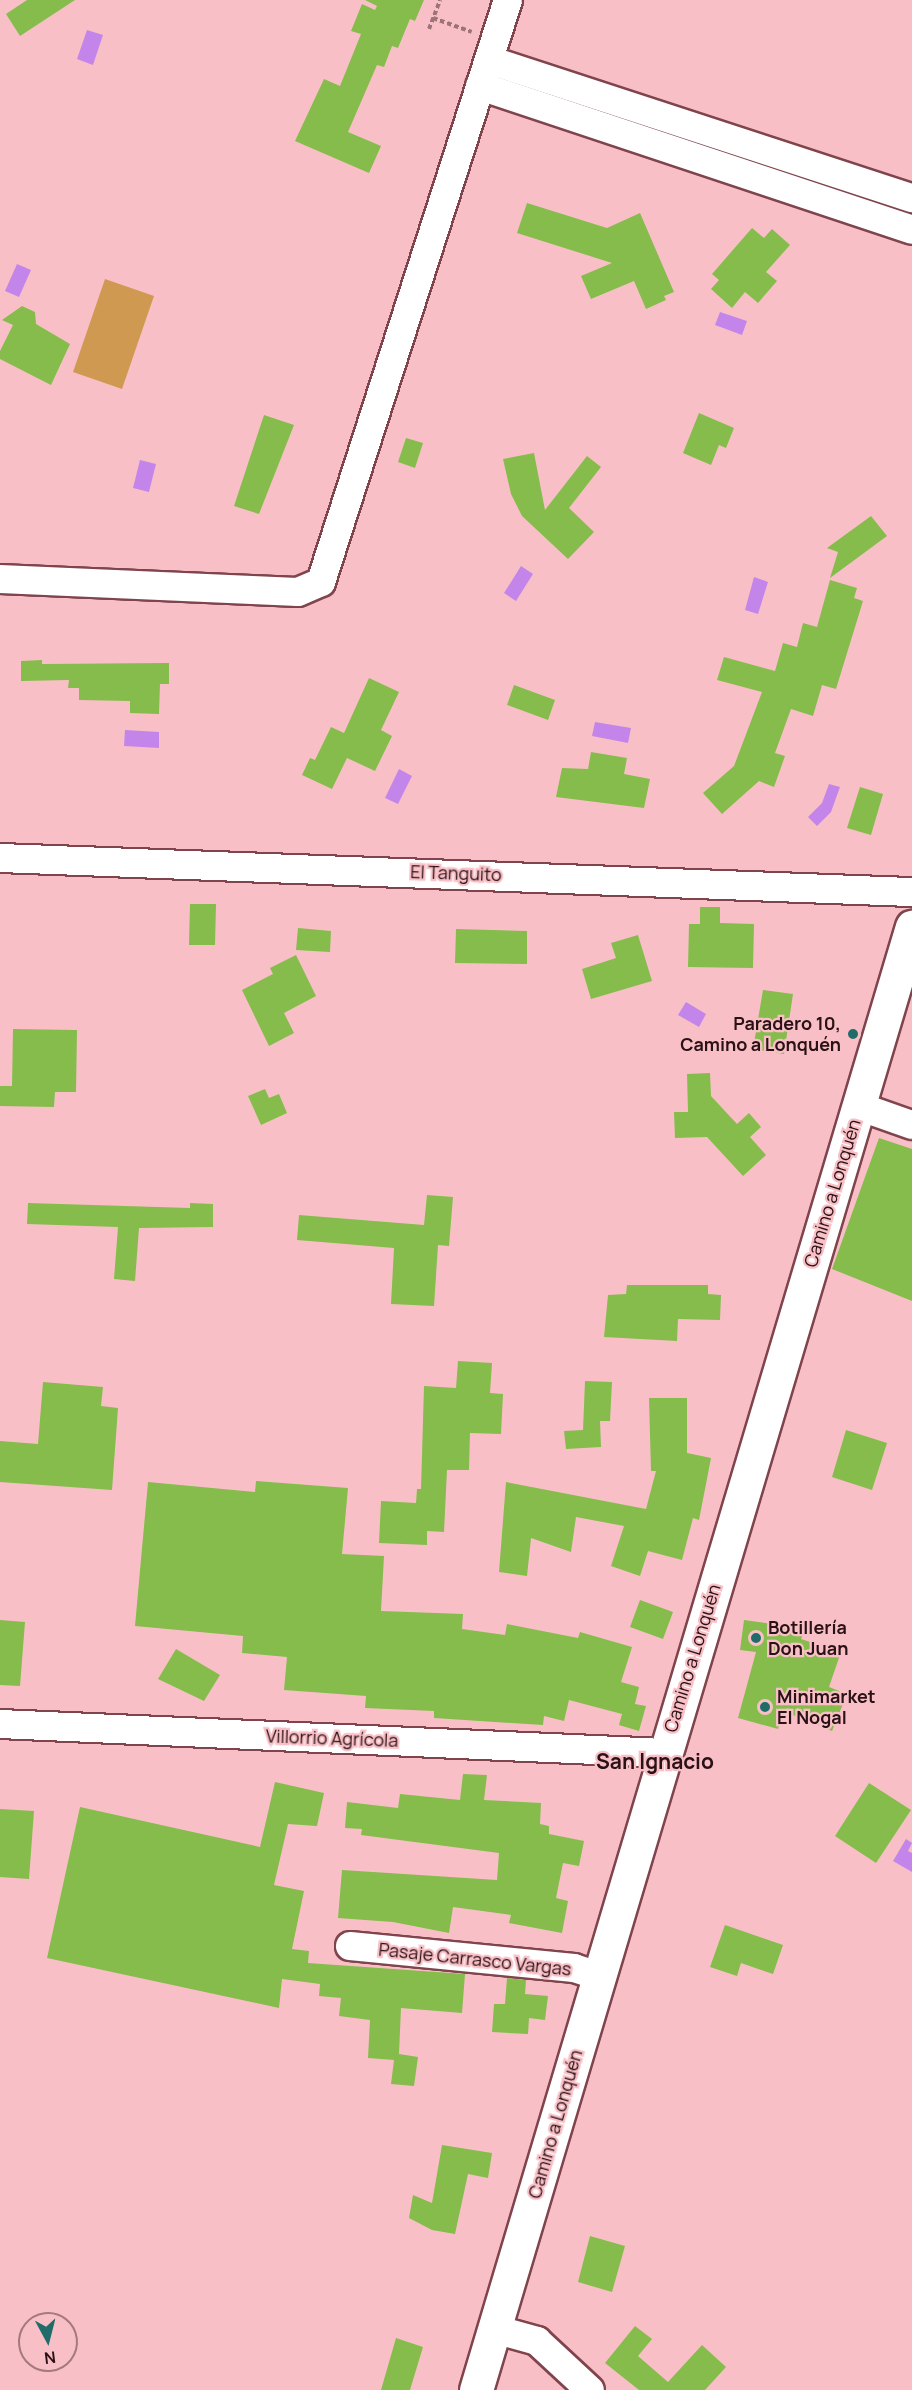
<!DOCTYPE html>
<meta charset="utf-8">
<style>
body{margin:0}
#map{position:relative;width:912px;height:2390px;overflow:hidden;background:#f8c0c6;font-family:Manrope,sans-serif}
div>[style]{position:absolute}
[style*='--x']{left:calc(var(--x)*1px);top:calc(var(--y)*1px);width:calc(var(--w)*1px);rotate:calc(var(--a)*1deg)}
.green>*{inset:0;background:#d09951}
.water>*{inset:0;background:#c385ea}
.building>*{inset:0;background:#85bc4c}
.path>*{height:4px;margin-top:-2px;transform-origin:0;background:repeating-linear-gradient(90deg,#9d7378 0 4.5px,transparent 0 7.5px)}
.roads{filter:drop-shadow(2px 0 #80444d) drop-shadow(-2px 0 #80444d) drop-shadow(0 2px #80444d) drop-shadow(0 -2px #80444d)}
.minor>*{height:28px;margin:-14px;padding:0 14px;transform-origin:14px;border-radius:14px;background:#fff}
.major>*{height:33px;margin:-16.5px;padding:0 16.5px;transform-origin:16.5px;border-radius:16.5px;background:#fff}
.dots>*{width:16px;height:16px;translate:-50% -50%;box-sizing:border-box;border:3px solid #f8c0c6;border-radius:50%}
span{translate:-50% -50%;white-space:nowrap;text-align:center;line-height:1.15;-webkit-text-stroke:4.5px #f8c0c6;paint-order:stroke}
.street-label{font-size:18px;color:#291115}
.poi-label{font-size:18px;color:#291115;font-weight:700}
.right{translate:-100% -50%;text-align:right}
.left{translate:0 -50%;text-align:left}
.quarter-label{font-size:21px;color:#291115;font-weight:700}
.north{position:absolute;left:18px;top:2312px;width:60px;height:60px;box-sizing:border-box;background:#f8c0c6;border:2px solid #a57a7f;border-radius:50%;rotate:173deg;font-size:16px;font-weight:700;line-height:24px;text-align:center;color:#291115}
.north::after{content:'';display:block;margin:auto;width:21px;height:27px;background:#206c69;clip-path:polygon(50% 0,100% 100%,50% 72%,0 100%)}
</style>
<div id="map">
<div class="green">
<i style="clip-path:polygon(105px 279px,154px 296px,122px 389px,73px 372px)"></i>
</div>
<div class="water">
<i style="clip-path:polygon(87px 30px,103px 35px,93px 65px,77px 59px)"></i>
<i style="clip-path:polygon(17px 264px,31px 270px,19px 297px,5px 291px)"></i>
<i style="clip-path:polygon(720px 312px,747px 321px,742px 335px,715px 325px)"></i>
<i style="clip-path:polygon(140px 460px,156px 464px,149px 492px,133px 488px)"></i>
<i style="clip-path:polygon(521px 566px,533px 574px,516px 601px,504px 593px)"></i>
<i style="clip-path:polygon(754px 577px,768px 582px,758px 614px,745px 610px)"></i>
<i style="clip-path:polygon(595px 722px,631px 728px,628px 743px,592px 736px)"></i>
<i style="clip-path:polygon(125px 730px,159px 732px,159px 748px,124px 746px)"></i>
<i style="clip-path:polygon(399px 769px,412px 776px,398px 804px,385px 798px)"></i>
<i style="clip-path:polygon(829px 784px,840px 787px,831px 812px,817px 826px,808px 817px,822px 803px)"></i>
<i style="clip-path:polygon(686px 1002px,706px 1014px,699px 1027px,678px 1015px)"></i>
<i style="clip-path:polygon(906px 1839px,912px 1843px,908px 1851px,912px 1853px,912px 1872px,893px 1861px)"></i>
</div>
<div class="building">
<i style="clip-path:polygon(27px 0,75px 0,20px 36px,6px 14px)"></i>
<i style="clip-path:polygon(365px 0,424px 0,415px 21px,410px 19px,398px 48px,392px 46px,384px 67px,377px 65px,348px 132px,381px 146px,369px 173px,295px 141px,324px 79px,340px 86px,361px 34px,351px 31px,362px 4px,375px 10px,377px 6px)"></i>
<i style="clip-path:polygon(527px 203px,607px 228px,640px 213px,674px 292px,664px 296px,666px 300px,646px 309px,634px 281px,591px 299px,581px 276px,612px 263px,517px 233px)"></i>
<i style="clip-path:polygon(752px 228px,764px 238px,772px 229px,790px 245px,766px 272px,777px 281px,758px 303px,745px 292px,732px 308px,711px 289px,719px 280px,712px 274px)"></i>
<i style="clip-path:polygon(22px 306px,35px 312px,36px 324px,70px 344px,51px 385px,0 359px,0 351px,13px 325px,2px 320px)"></i>
<i style="clip-path:polygon(699px 413px,734px 428px,726px 448px,719px 445px,711px 465px,683px 453px)"></i>
<i style="clip-path:polygon(264px 415px,294px 425px,259px 514px,234px 506px)"></i>
<i style="clip-path:polygon(406px 438px,423px 443px,415px 468px,398px 462px)"></i>
<i style="clip-path:polygon(534px 453px,545px 510px,587px 456px,601px 467px,569px 508px,594px 532px,568px 559px,522px 516px,511px 494px,503px 459px)"></i>
<i style="clip-path:polygon(871px 516px,887px 536px,830px 578px,838px 552px,827px 548px)"></i>
<i style="clip-path:polygon(830px 580px,857px 588px,854px 598px,863px 601px,836px 689px,822px 685px,813px 716px,791px 709px,775px 753px,785px 756px,774px 787px,759px 781px,722px 814px,703px 793px,734px 766px,762px 692px,717px 680px,724px 657px,775px 671px,783px 643px,797px 647px,803px 623px,817px 627px)"></i>
<i style="clip-path:polygon(42px 660px,42px 664px,169px 663px,169px 684px,160px 684px,159px 714px,130px 713px,130px 701px,79px 700px,79px 688px,68px 688px,69px 680px,21px 681px,21px 661px)"></i>
<i style="clip-path:polygon(369px 678px,399px 692px,381px 730px,392px 736px,375px 771px,347px 758px,332px 789px,302px 775px,310px 758px,315px 760px,331px 727px,344px 733px)"></i>
<i style="clip-path:polygon(514px 685px,555px 700px,548px 720px,507px 705px)"></i>
<i style="clip-path:polygon(591px 752px,627px 758px,624px 774px,650px 779px,644px 808px,556px 797px,562px 768px,588px 769px)"></i>
<i style="clip-path:polygon(860px 787px,883px 794px,871px 835px,847px 828px)"></i>
<i style="clip-path:polygon(190px 904px,216px 904px,215px 945px,189px 945px)"></i>
<i style="clip-path:polygon(700px 907px,720px 907px,720px 923px,754px 924px,753px 968px,688px 967px,689px 924px,700px 924px)"></i>
<i style="clip-path:polygon(298px 928px,331px 931px,330px 952px,296px 950px)"></i>
<i style="clip-path:polygon(456px 929px,527px 931px,527px 964px,455px 963px)"></i>
<i style="clip-path:polygon(638px 935px,652px 981px,591px 999px,582px 969px,616px 958px,611px 943px)"></i>
<i style="clip-path:polygon(296px 955px,316px 996px,284px 1013px,294px 1033px,269px 1046px,242px 990px,273px 974px,270px 968px)"></i>
<i style="clip-path:polygon(763px 990px,793px 994px,784px 1054px,753px 1049px)"></i>
<i style="clip-path:polygon(13px 1029px,77px 1030px,76px 1092px,55px 1092px,54px 1107px,0 1106px,0 1086px,12px 1086px)"></i>
<i style="clip-path:polygon(710px 1073px,711px 1096px,737px 1124px,749px 1113px,761px 1127px,750px 1137px,766px 1155px,743px 1176px,707px 1137px,675px 1138px,674px 1112px,688px 1112px,687px 1074px)"></i>
<i style="clip-path:polygon(265px 1089px,269px 1098px,279px 1094px,287px 1113px,261px 1125px,248px 1096px)"></i>
<i style="clip-path:polygon(879px 1138px,912px 1149px,912px 1301px,832px 1269px)"></i>
<i style="clip-path:polygon(427px 1195px,453px 1197px,449px 1246px,438px 1245px,434px 1306px,391px 1304px,394px 1248px,297px 1240px,299px 1215px,424px 1225px)"></i>
<i style="clip-path:polygon(28px 1203px,190px 1208px,190px 1203px,213px 1204px,213px 1227px,139px 1228px,135px 1281px,114px 1279px,118px 1227px,27px 1224px)"></i>
<i style="clip-path:polygon(627px 1285px,708px 1285px,708px 1294px,721px 1295px,720px 1320px,678px 1319px,677px 1341px,604px 1337px,608px 1295px,626px 1294px)"></i>
<i style="clip-path:polygon(458px 1361px,492px 1363px,490px 1393px,503px 1394px,501px 1434px,470px 1433px,469px 1470px,447px 1470px,444px 1532px,427px 1531px,427px 1545px,379px 1543px,381px 1501px,416px 1503px,417px 1489px,421px 1489px,424px 1386px,456px 1388px)"></i>
<i style="clip-path:polygon(585px 1381px,612px 1382px,610px 1421px,600px 1421px,601px 1447px,566px 1449px,564px 1431px,583px 1430px)"></i>
<i style="clip-path:polygon(43px 1382px,103px 1387px,101px 1406px,118px 1408px,112px 1490px,0 1482px,0 1441px,38px 1444px)"></i>
<i style="clip-path:polygon(649px 1398px,687px 1398px,687px 1453px,711px 1458px,699px 1520px,693px 1518px,682px 1560px,648px 1551px,640px 1576px,611px 1566px,624px 1526px,576px 1517px,571px 1552px,531px 1538px,527px 1576px,499px 1572px,506px 1482px,646px 1509px,656px 1471px,651px 1471px)"></i>
<i style="clip-path:polygon(846px 1430px,887px 1443px,872px 1490px,832px 1477px)"></i>
<i style="clip-path:polygon(256px 1481px,348px 1488px,342px 1554px,384px 1556px,381px 1611px,463px 1614px,462px 1629px,505px 1635px,507px 1624px,578px 1638px,580px 1632px,632px 1647px,621px 1682px,639px 1687px,635px 1704px,646px 1706px,639px 1731px,619px 1725px,622px 1714px,569px 1700px,564px 1721px,544px 1716px,543px 1725px,434px 1718px,434px 1711px,365px 1708px,366px 1696px,284px 1690px,287px 1657px,242px 1653px,243px 1636px,135px 1626px,148px 1482px,255px 1492px)"></i>
<i style="clip-path:polygon(640px 1600px,673px 1612px,663px 1639px,630px 1627px)"></i>
<i style="clip-path:polygon(0 1620px,25px 1622px,20px 1686px,0 1685px)"></i>
<i style="clip-path:polygon(744px 1620px,788px 1626px,804px 1632px,801px 1639px,841px 1652px,829px 1687px,847px 1694px,832px 1731px,783px 1711px,778px 1729px,738px 1718px,756px 1652px,740px 1650px)"></i>
<i style="clip-path:polygon(176px 1649px,220px 1675px,204px 1701px,158px 1679px)"></i>
<i style="clip-path:polygon(463px 1774px,487px 1775px,484px 1800px,541px 1803px,540px 1824px,549px 1826px,549px 1834px,584px 1841px,579px 1866px,563px 1863px,556px 1898px,568px 1901px,562px 1933px,509px 1923px,511px 1915px,453px 1907px,449px 1933px,393px 1922px,338px 1918px,342px 1870px,497px 1880px,499px 1853px,361px 1835px,362px 1829px,345px 1828px,347px 1802px,398px 1808px,400px 1794px,460px 1800px)"></i>
<i style="clip-path:polygon(275px 1782px,324px 1793px,317px 1826px,288px 1824px,274px 1885px,304px 1891px,292px 1949px,309px 1951px,308px 1963px,465px 1974px,462px 2013px,401px 2008px,399px 2054px,418px 2057px,414px 2086px,391px 2084px,394px 2060px,368px 2058px,370px 2020px,339px 2016px,341px 1998px,319px 1996px,320px 1984px,282px 1979px,279px 2008px,47px 1958px,80px 1807px,260px 1847px)"></i>
<i style="clip-path:polygon(869px 1783px,911px 1810px,876px 1863px,835px 1836px)"></i>
<i style="clip-path:polygon(0 1809px,34px 1811px,29px 1879px,0 1877px)"></i>
<i style="clip-path:polygon(725px 1925px,783px 1945px,773px 1974px,741px 1963px,737px 1976px,710px 1967px)"></i>
<i style="clip-path:polygon(507px 1978px,526px 1980px,525px 1994px,548px 1996px,545px 2020px,529px 2018px,528px 2034px,492px 2032px,494px 2004px,505px 2004px)"></i>
<i style="clip-path:polygon(442px 2145px,492px 2153px,488px 2178px,468px 2174px,455px 2234px,432px 2230px,409px 2218px,413px 2195px,432px 2203px)"></i>
<i style="clip-path:polygon(590px 2236px,625px 2246px,612px 2292px,578px 2282px)"></i>
<i style="clip-path:polygon(635px 2326px,652px 2339px,638px 2356px,668px 2382px,702px 2345px,726px 2367px,705px 2390px,639px 2390px,605px 2363px)"></i>
<i style="clip-path:polygon(396px 2338px,423px 2347px,410px 2390px,381px 2390px)"></i>
</div>
<div class="path">
<i style="--x:433;--y:18;--w:41;--a:19.7"></i>
<i style="--x:429;--y:29;--w:31;--a:-69"></i>
</div>
<div class="roads">
<div class="minor">
<i style="--x:489;--y:60;--w:445;--a:18.1"></i>
<i style="--x:480;--y:86;--w:455;--a:18.4"></i>
<i style="--x:0;--y:579;--w:298;--a:2.5"></i>
<i style="--x:298;--y:592;--w:25;--a:-23"></i>
<i style="--x:321;--y:582;--w:611;--a:-72.19"></i>
<i style="--x:0;--y:858;--w:913;--a:2.14"></i>
<i style="--x:858;--y:1106;--w:57;--a:19.4"></i>
<i style="--x:0;--y:1724;--w:665;--a:2.5"></i>
<i style="--x:350;--y:1946;--w:225;--a:5.6"></i>
<i style="--x:574;--y:1968;--w:25;--a:18"></i>
<i style="--x:494;--y:2329;--w:45;--a:15.6"></i>
<i style="--x:537;--y:2341;--w:72;--a:42.8"></i>
</div>
<div class="major">
<i style="--x:476;--y:2390;--w:1527;--a:-73.41"></i>
</div>
</div>
<div class="dots">
<i style="left:853px;top:1034px;background:#206c69"></i>
<i style="left:756px;top:1638px;background:#206c69"></i>
<i style="left:765px;top:1707px;background:#206c69"></i>
</div>
<div class="street-label">
<span style="left:456px;top:873px;rotate:2deg">El Tanguito</span>
<span style="left:832px;top:1193px;rotate:-73deg">Camino a Lonquén</span>
<span style="left:692px;top:1658px;rotate:-73deg">Camino a Lonquén</span>
<span style="left:332px;top:1738px;rotate:2deg">Villorrio Agrícola</span>
<span style="left:475px;top:1959px;rotate:6deg">Pasaje Carrasco Vargas</span>
<span style="left:555px;top:2124px;rotate:-74deg">Camino a Lonquén</span>
</div>
<div class="poi-label">
<span class="right" style="left:841px;top:1034px">Paradero 10,<br>Camino a Lonquén</span>
<span class="left" style="left:768px;top:1638px">Botillería<br>Don Juan</span>
<span class="left" style="left:777px;top:1707px">Minimarket<br>El Nogal</span>
</div>
<div class="quarter-label">
<span style="left:655px;top:1761px">San Ignacio</span>
</div>
<div class="north">N</div>
</div>
